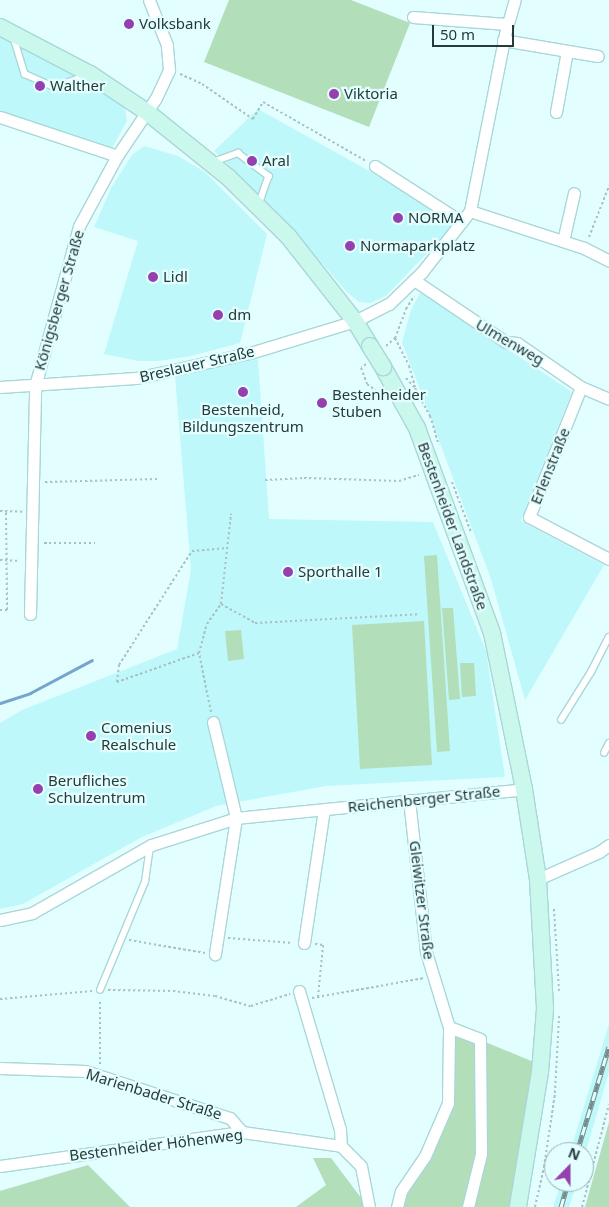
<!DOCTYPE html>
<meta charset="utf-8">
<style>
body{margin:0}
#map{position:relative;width:609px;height:1207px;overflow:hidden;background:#e3feff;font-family:"Noto Sans",sans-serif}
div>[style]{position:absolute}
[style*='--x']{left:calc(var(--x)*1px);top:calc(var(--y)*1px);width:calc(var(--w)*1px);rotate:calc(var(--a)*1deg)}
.built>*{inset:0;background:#bff8fa}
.green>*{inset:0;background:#b2deba}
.stream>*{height:3px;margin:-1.5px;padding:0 1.5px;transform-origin:1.5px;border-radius:1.5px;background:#76a4cc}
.path>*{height:2px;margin-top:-1px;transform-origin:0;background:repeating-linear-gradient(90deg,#a8c0c1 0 2.5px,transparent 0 5px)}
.roads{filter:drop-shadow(1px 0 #a9d7d8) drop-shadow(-1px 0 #a9d7d8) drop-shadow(0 1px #a9d7d8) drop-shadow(0 -1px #a9d7d8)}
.service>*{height:5.5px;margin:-2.75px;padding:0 2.75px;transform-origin:2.75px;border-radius:2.75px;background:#fff}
.minor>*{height:11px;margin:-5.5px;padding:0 5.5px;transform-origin:5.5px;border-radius:5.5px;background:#fff}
.secondary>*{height:16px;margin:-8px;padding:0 8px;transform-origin:8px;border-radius:8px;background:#caf8ed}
.rail>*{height:5px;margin-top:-2.5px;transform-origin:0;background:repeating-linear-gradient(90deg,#e3feff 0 9px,#758c8c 0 18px);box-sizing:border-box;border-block:1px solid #758c8c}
.bridges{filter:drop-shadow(1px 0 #a9d7d8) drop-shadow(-1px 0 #a9d7d8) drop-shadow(0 1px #a9d7d8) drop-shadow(0 -1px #a9d7d8)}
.secondary-bridge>*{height:16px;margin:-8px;padding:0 8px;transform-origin:8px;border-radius:8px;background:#caf8ed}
.dots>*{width:14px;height:14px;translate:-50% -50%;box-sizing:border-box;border:2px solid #e3feff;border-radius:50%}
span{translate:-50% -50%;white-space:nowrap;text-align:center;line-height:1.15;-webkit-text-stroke:4.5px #e3feff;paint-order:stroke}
.poi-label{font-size:15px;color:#273a3a}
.left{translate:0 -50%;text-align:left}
.street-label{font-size:15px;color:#273a3a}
.north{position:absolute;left:544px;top:1142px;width:50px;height:50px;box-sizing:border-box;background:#e3feff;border:1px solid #98b0b0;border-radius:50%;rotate:22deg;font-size:14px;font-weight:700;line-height:20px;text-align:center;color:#273a3a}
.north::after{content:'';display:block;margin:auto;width:18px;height:22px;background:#9540ae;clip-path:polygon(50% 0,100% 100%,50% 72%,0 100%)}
.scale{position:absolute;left:432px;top:25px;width:82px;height:22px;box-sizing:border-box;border:2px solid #273a3a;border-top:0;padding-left:6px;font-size:15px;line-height:18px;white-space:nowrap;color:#273a3a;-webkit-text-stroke:4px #e3feff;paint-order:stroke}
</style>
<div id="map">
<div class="built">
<i style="clip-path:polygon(0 36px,72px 73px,116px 99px,125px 109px,127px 121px,112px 148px,0 111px)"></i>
<i style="clip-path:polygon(258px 109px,364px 168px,453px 221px,448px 231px,386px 296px,370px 303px,359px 302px,348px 293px,276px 211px,214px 151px)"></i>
<i style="clip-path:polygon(144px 146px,178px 156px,205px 172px,267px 234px,240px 343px,191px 356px,158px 361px,138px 361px,104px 354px,138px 241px,94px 227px,111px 188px,132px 155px)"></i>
<i style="clip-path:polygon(421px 291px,572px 392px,521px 521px,604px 565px,525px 700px,491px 579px,402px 342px,411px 310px)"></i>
<i style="clip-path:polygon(258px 359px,269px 519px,433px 522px,486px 651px,505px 777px,326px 786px,216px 806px,140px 838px,23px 904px,0 909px,0 723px,22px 710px,177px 649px,191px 570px,175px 376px)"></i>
<i style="clip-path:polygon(609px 1024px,609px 1072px,584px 1158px,584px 1152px,570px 1152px)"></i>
<i style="clip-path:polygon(561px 1182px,577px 1182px,569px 1207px,553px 1207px)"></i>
</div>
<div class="green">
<i style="clip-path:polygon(229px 0,351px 0,410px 23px,369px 127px,204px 62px)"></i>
<i style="clip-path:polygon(437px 555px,450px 751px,437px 752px,424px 556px)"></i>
<i style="clip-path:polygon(442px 608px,453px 608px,460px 699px,449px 700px)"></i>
<i style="clip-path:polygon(424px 621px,432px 765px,360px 769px,352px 625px)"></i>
<i style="clip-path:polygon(241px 630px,244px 659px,228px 661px,225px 631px)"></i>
<i style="clip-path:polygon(460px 663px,474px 663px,476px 696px,462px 697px)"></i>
<i style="clip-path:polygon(449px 1027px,541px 1065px,518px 1207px,396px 1207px,448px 1103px)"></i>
<i style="clip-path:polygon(609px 1122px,609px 1207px,585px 1207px)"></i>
<i style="clip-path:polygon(313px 1158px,331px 1158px,368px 1207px,296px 1207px,326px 1185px)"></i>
<i style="clip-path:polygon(88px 1165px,130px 1207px,0 1207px,0 1191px)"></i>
</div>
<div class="stream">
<i style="--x:0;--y:703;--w:32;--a:-18"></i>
<i style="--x:30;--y:693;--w:70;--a:-28"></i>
</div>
<div class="path">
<i style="--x:180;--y:74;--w:24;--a:24"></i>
<i style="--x:202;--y:84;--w:62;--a:34.5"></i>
<i style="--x:253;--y:119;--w:20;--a:-60"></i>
<i style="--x:263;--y:102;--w:119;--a:29.8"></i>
<i style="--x:589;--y:237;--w:55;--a:-68.6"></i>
<i style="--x:395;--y:338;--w:31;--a:63"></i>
<i style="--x:409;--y:366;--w:22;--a:74"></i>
<i style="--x:386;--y:346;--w:12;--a:-42"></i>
<i style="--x:395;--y:338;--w:31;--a:-69"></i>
<i style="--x:406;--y:309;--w:15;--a:-58"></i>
<i style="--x:366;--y:364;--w:6;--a:141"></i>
<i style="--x:361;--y:368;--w:17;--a:69"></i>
<i style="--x:367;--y:384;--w:20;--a:37"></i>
<i style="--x:406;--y:378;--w:13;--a:48"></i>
<i style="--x:415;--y:388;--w:32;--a:62"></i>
<i style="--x:430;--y:416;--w:30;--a:73"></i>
<i style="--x:265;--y:480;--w:39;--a:-3"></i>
<i style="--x:304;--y:478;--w:95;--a:1.8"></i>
<i style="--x:399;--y:481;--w:21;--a:-17"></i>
<i style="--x:45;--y:482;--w:112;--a:-1.5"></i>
<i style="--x:452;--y:482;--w:53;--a:69.2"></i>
<i style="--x:0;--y:511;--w:23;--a:2"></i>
<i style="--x:44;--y:543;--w:51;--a:0"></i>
<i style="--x:0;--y:560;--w:20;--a:3"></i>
<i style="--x:221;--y:604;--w:39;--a:29"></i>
<i style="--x:255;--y:623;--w:164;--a:-3.1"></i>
<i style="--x:0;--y:610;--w:7;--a:0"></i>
<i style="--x:7;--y:610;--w:99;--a:-90.6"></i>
<i style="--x:199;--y:653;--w:87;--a:160.5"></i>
<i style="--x:117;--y:682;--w:17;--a:-83"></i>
<i style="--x:119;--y:665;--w:135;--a:-57.4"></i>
<i style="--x:192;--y:551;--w:35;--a:-5"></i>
<i style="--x:211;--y:712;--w:60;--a:-101.5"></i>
<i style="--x:199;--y:653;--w:30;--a:-75"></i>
<i style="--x:207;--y:624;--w:24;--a:-55"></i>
<i style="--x:221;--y:604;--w:91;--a:-83.7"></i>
<i style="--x:554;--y:909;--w:82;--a:86.5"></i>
<i style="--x:228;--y:938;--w:65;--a:4.4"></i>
<i style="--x:129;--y:940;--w:77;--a:9.7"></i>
<i style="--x:315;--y:944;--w:8;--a:7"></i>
<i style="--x:323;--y:945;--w:52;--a:95.5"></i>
<i style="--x:108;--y:990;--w:65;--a:0.9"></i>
<i style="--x:173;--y:991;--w:42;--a:6.8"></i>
<i style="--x:215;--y:996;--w:37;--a:16"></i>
<i style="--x:251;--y:1006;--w:41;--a:-17.1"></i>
<i style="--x:312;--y:998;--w:114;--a:-10.1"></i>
<i style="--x:0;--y:999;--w:93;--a:-4.9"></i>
<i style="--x:100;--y:1064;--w:65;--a:-90"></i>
<i style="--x:535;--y:1207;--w:41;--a:-77.3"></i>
<i style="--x:544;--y:1167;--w:75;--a:-81.5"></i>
<i style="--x:555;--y:1093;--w:77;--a:-87"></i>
<i style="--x:582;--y:1207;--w:106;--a:-75.3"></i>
</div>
<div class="roads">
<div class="service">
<i style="--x:14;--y:38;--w:38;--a:73"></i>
<i style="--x:25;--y:74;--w:32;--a:24"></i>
<i style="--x:54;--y:87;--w:34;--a:-19"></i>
<i style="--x:213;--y:162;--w:27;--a:-20"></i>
<i style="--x:238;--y:153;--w:39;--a:37"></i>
<i style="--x:269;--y:176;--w:31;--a:109"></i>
<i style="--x:561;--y:720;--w:57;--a:-58"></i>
<i style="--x:591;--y:672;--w:39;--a:-63"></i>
<i style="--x:604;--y:753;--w:11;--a:-63"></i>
<i style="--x:100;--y:990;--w:117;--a:-67.4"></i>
<i style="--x:145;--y:882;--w:35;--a:-82"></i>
</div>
<div class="minor">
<i style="--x:413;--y:17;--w:94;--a:4.3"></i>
<i style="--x:503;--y:40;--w:96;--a:9.6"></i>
<i style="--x:556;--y:112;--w:62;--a:-79.8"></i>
<i style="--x:0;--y:117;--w:123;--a:18.4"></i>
<i style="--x:375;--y:166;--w:103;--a:32.8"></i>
<i style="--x:470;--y:211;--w:120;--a:18"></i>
<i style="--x:584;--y:248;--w:28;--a:27"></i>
<i style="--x:563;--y:241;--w:49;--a:-77.1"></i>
<i style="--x:414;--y:280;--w:111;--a:34"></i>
<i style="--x:506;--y:342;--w:11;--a:5"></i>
<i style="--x:517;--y:343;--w:78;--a:34.5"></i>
<i style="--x:581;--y:387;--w:30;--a:23"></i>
<i style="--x:0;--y:387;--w:136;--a:-3.8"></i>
<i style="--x:136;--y:378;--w:29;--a:-12"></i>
<i style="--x:164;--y:372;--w:88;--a:-12.5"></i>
<i style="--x:250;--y:353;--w:110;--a:-16.9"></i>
<i style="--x:355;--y:321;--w:38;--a:-27"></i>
<i style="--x:389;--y:304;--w:46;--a:-44.1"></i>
<i style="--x:422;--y:272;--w:78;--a:-51.8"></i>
<i style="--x:470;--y:211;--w:180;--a:-78.8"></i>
<i style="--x:505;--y:34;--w:35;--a:-74"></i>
<i style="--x:581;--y:387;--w:140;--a:111.8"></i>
<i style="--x:529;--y:517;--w:90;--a:27.7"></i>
<i style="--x:30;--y:614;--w:228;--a:-88.7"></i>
<i style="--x:35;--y:386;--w:166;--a:-74.6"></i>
<i style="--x:79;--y:226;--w:80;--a:-61.5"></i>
<i style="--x:117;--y:156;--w:70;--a:-56.1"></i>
<i style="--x:156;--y:98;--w:31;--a:-65"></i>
<i style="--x:169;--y:70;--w:25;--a:-95"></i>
<i style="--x:167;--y:45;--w:48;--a:-111.8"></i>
<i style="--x:213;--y:722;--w:99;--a:76.5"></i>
<i style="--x:236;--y:818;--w:138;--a:98.8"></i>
<i style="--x:409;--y:800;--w:153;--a:83.6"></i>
<i style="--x:426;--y:952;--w:78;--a:73"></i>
<i style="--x:538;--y:879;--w:67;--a:-23.9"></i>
<i style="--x:599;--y:852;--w:12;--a:-35"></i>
<i style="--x:0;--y:920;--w:33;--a:-12"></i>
<i style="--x:32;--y:913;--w:137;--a:-29.7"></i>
<i style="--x:151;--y:845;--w:89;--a:-17.6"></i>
<i style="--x:236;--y:818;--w:289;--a:-5.7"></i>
<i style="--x:304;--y:943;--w:135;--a:-81.5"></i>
<i style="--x:299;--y:991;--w:144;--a:73.5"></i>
<i style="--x:340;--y:1129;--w:17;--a:87"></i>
<i style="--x:0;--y:1068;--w:85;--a:2"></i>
<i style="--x:85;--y:1071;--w:152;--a:18"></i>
<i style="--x:230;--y:1118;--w:18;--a:49"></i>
<i style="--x:0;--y:1166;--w:244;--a:-8"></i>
<i style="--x:242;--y:1132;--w:100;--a:8"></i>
<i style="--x:341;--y:1146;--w:28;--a:45"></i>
<i style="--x:361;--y:1166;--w:42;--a:79"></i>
<i style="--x:397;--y:1207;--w:16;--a:-76"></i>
<i style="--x:401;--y:1191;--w:42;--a:-55.6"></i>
<i style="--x:425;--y:1156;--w:58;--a:-66.5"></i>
<i style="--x:448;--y:1103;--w:76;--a:-89.2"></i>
<i style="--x:449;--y:1027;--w:33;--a:21"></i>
<i style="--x:480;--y:1039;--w:115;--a:89.5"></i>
<i style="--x:481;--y:1154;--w:55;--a:103.8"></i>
</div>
<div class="secondary">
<i style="--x:0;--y:27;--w:102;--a:27.6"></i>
<i style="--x:90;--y:74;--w:69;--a:33.7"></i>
<i style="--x:147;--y:112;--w:105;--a:38.8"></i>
<i style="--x:229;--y:178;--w:83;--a:44.5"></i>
<i style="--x:288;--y:236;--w:108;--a:51.8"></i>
<i style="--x:355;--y:321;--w:29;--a:59"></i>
<i style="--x:383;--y:367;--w:70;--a:60.9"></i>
<i style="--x:417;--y:428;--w:218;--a:69.9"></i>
<i style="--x:492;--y:633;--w:159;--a:78.4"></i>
<i style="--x:524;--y:789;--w:91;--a:81.2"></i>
<i style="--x:538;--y:879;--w:130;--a:86.9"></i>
<i style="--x:545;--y:1009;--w:63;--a:94.5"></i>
<i style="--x:540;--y:1072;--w:137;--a:99.3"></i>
</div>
</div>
<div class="rail">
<i style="--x:577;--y:1152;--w:110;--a:-73.1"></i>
<i style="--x:561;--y:1207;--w:26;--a:-74"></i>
</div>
<div class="bridges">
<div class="secondary-bridge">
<i style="--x:370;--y:346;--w:25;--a:58"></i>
</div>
</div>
<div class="dots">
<i style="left:129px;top:24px;background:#9540ae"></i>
<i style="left:40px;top:86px;background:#9540ae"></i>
<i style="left:334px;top:94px;background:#9540ae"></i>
<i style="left:252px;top:161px;background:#9540ae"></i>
<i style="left:398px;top:218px;background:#9540ae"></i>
<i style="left:350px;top:246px;background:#9540ae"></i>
<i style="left:153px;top:277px;background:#9540ae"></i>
<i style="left:218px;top:315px;background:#9540ae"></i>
<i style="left:243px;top:392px;background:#9540ae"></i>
<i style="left:322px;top:403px;background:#9540ae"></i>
<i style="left:288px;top:572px;background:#9540ae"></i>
<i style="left:91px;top:736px;background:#9540ae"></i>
<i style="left:38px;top:789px;background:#9540ae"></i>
</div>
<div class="poi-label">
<span class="left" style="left:139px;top:24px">Volksbank</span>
<span class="left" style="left:50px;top:86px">Walther</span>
<span class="left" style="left:344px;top:94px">Viktoria</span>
<span class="left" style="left:262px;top:161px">Aral</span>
<span class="left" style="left:408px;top:218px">NORMA</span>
<span class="left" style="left:360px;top:246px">Normaparkplatz</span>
<span class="left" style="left:163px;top:277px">Lidl</span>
<span class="left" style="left:228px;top:315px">dm</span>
<span class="left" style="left:332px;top:403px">Bestenheider<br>Stuben</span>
<span style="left:243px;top:418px">Bestenheid,<br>Bildungszentrum</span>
<span class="left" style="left:298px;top:572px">Sporthalle 1</span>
<span class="left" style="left:101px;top:736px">Comenius<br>Realschule</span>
<span class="left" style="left:48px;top:789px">Berufliches<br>Schulzentrum</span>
</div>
<div class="street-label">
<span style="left:59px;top:300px;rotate:-74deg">Königsberger Straße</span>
<span style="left:510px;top:342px;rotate:30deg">Ulmenweg</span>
<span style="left:197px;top:364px;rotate:-13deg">Breslauer Straße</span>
<span style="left:550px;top:466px;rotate:-68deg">Erlenstraße</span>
<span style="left:453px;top:526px;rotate:70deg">Bestenheider Landstraße</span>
<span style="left:424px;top:799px;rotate:-6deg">Reichenberger Straße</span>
<span style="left:422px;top:900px;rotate:83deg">Gleiwitzer Straße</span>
<span style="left:154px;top:1094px;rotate:17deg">Marienbader Straße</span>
<span style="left:156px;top:1145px;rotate:-7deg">Bestenheider Höhenweg</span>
</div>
<div class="north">N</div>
<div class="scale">50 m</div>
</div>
